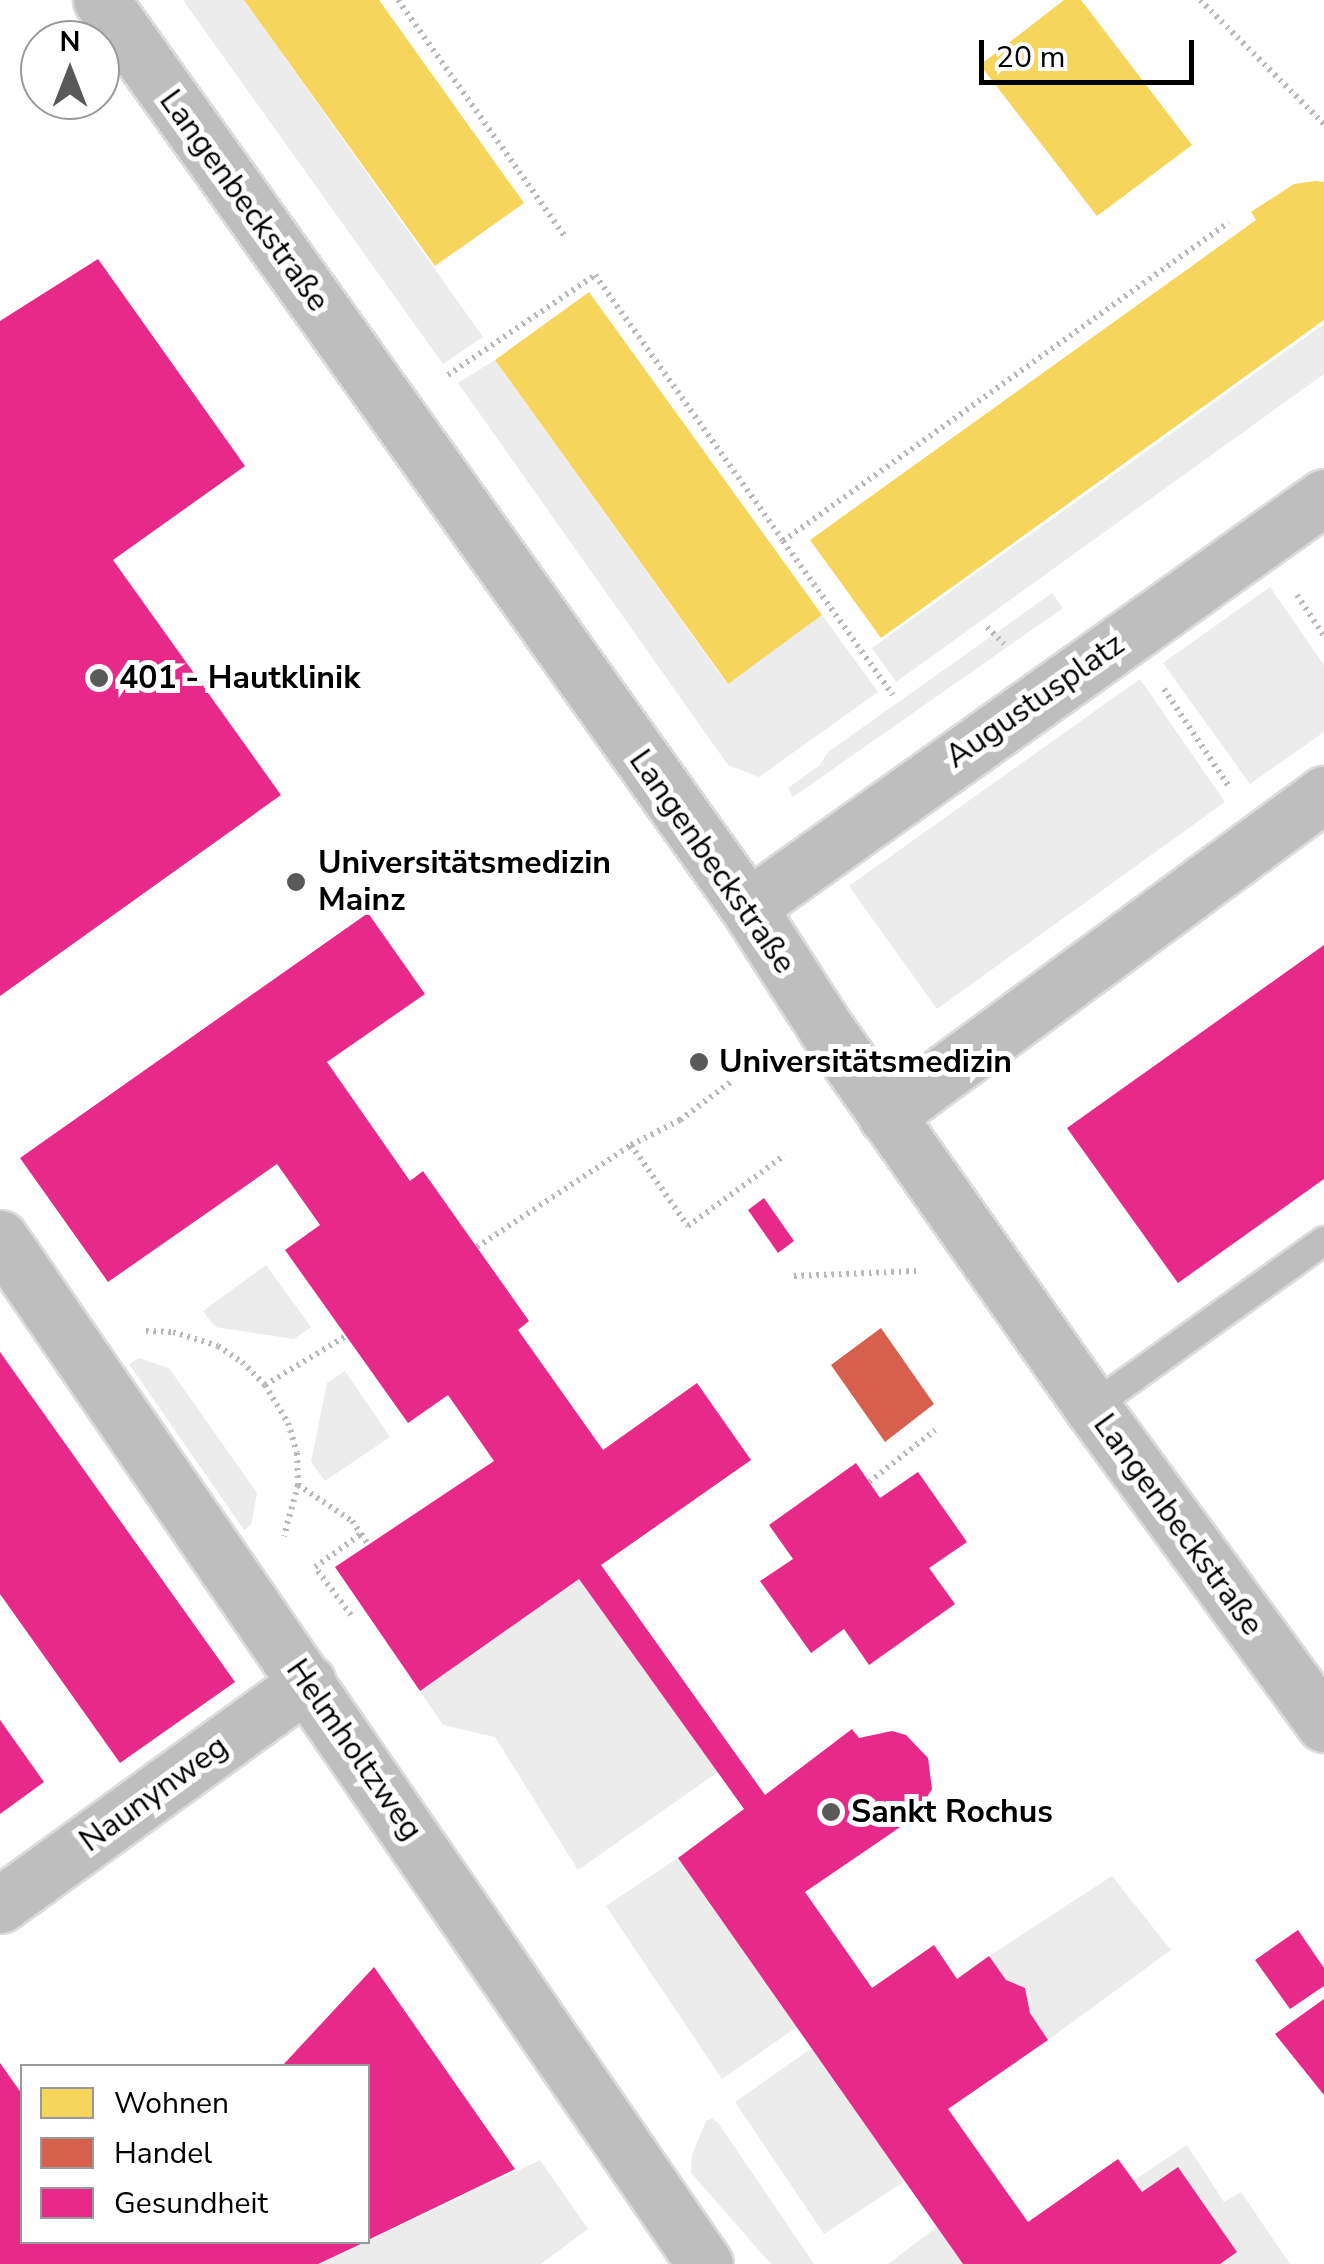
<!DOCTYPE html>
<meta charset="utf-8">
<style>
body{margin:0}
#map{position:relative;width:1324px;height:2264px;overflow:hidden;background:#fff;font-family:"Nunito Sans",sans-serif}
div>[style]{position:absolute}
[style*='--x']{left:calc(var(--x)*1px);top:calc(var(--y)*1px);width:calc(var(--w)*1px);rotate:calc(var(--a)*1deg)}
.green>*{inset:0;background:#ececec}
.homes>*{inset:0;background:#f6d55c}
.shops>*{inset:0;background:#d6604d}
.health>*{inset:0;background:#e7298a}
.path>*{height:6px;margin-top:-3px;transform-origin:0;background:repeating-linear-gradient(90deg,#b9b9b9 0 2.5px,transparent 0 7.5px)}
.roads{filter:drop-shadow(2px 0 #dbdbdb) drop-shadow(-2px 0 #dbdbdb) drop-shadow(0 2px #dbdbdb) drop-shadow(0 -2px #dbdbdb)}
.service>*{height:28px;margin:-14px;padding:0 14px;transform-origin:14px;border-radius:14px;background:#bebebe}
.minor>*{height:55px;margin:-27.5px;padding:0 27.5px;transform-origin:27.5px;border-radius:27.5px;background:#bebebe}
.primary>*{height:55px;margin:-27.5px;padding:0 27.5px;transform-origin:27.5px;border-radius:27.5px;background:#bebebe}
.dots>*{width:28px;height:28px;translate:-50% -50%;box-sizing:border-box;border:5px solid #fff;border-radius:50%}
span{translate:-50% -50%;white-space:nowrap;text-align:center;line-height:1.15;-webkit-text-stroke:10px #fff;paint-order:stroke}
.street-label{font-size:32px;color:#000}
.poi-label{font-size:32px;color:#000;font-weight:700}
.left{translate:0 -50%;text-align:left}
.legend{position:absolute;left:20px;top:2064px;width:350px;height:180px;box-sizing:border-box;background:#fff;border:2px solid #999;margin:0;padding:12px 18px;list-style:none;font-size:30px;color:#000}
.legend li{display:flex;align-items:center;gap:20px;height:50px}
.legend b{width:50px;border:2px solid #999}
.north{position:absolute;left:20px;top:20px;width:100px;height:100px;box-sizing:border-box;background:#fff;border:2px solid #999;border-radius:50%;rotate:0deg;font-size:28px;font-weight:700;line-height:40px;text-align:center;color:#000}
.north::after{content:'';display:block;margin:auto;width:35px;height:45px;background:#595959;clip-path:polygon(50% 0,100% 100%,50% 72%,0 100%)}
.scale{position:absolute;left:979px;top:40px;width:215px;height:45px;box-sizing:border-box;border:5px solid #000;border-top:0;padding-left:12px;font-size:30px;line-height:35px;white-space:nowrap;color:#000;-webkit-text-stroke:8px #fff;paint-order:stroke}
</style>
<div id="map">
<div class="green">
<i style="clip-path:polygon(183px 0,244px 0,483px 337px,443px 364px)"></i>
<i style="clip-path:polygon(1324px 324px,1324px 374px,896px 682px,872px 648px)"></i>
<i style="clip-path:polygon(495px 360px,727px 684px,822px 615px,878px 692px,759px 777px,728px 765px,458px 383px)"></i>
<i style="clip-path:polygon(1270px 587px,1324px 665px,1324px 732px,1250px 784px,1163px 663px)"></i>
<i style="clip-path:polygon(1052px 593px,1063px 608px,793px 797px,788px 788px,820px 765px,828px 752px)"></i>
<i style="clip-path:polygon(1140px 679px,1225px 802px,937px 1009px,849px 886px)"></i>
<i style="clip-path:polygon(266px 1265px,311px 1327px,294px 1339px,215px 1327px,203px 1311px)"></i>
<i style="clip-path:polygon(139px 1358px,169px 1368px,257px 1493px,251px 1525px,244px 1530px,129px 1364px)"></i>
<i style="clip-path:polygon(345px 1371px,390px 1437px,325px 1481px,311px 1462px,327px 1383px)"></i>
<i style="clip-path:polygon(579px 1579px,718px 1772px,578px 1870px,495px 1737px,443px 1725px,420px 1691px)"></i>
<i style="clip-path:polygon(678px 1858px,797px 2027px,722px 2079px,606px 1906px)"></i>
<i style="clip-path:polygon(1112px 1876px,1171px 1950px,1048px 2040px,1030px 2013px,1025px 1989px,1006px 1980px,989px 1956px)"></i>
<i style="clip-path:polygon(812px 2048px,905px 2181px,824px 2234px,735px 2102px)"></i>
<i style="clip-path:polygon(712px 2118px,719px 2124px,814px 2264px,771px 2264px,691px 2173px,692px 2155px,706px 2121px)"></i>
<i style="clip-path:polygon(1187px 2145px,1224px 2202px,1241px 2192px,1290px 2264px,1220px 2264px,1237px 2252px,1179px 2168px,1142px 2192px,1133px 2181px)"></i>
<i style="clip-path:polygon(540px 2160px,588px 2229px,541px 2264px,318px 2264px)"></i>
<i style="clip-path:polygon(937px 2227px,963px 2264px,888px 2264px)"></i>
</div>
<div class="homes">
<i style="clip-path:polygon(244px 0,379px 0,524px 203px,435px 266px)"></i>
<i style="clip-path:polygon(1064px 0,1081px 0,1192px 145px,1097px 216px,980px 65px)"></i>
<i style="clip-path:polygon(1316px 181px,1324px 182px,1324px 320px,881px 638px,810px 540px,1256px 220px,1251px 212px,1294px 184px)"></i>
<i style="clip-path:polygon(589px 292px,822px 615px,728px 684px,495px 360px)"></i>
</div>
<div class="shops">
<i style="clip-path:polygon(881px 1328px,934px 1404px,885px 1442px,831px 1365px)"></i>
</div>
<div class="health">
<i style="clip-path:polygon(98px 259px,245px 466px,113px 560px,281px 795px,0 996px,0 321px)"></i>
<i style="clip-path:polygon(368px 913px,425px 994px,327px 1062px,410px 1181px,423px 1171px,529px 1321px,518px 1330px,603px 1450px,697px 1383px,751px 1460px,601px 1565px,765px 1795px,852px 1729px,859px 1738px,892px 1731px,906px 1735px,928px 1758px,932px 1789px,915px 1817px,805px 1892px,872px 1988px,934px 1945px,957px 1979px,989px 1956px,1006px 1980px,1025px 1988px,1030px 2013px,1048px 2040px,948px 2109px,1028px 2222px,1118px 2159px,1142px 2192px,1178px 2167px,1237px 2252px,1220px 2264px,963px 2264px,678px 1858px,744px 1809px,579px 1579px,420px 1691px,335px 1567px,494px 1461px,448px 1395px,408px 1423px,285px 1250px,320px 1225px,277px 1164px,108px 1282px,20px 1158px)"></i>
<i style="clip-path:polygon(1324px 945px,1324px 1179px,1178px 1283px,1067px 1128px)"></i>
<i style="clip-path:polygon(764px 1198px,794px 1241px,778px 1253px,748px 1210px)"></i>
<i style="clip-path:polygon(0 1352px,235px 1682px,120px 1763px,0 1594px)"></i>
<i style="clip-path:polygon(856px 1463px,880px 1498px,918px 1472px,967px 1542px,929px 1568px,955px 1604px,869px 1665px,844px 1629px,811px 1653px,760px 1581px,793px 1559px,769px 1525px)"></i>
<i style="clip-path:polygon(0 1720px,44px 1782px,0 1814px)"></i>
<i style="clip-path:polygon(1298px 1930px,1324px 1968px,1324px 1986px,1290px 2009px,1255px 1960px)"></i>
<i style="clip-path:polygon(374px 1967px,515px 2169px,368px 2240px,368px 2066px,282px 2066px)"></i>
<i style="clip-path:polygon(1324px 1999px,1324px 2095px,1275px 2034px)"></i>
<i style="clip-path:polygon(0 2063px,22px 2094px,22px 2242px,365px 2242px,318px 2264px,0 2264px)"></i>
</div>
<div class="path">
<i style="--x:398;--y:0;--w:291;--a:54.8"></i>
<i style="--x:1200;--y:0;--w:175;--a:45"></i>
<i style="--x:448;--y:375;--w:178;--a:-34.2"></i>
<i style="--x:595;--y:275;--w:326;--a:54.7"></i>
<i style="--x:783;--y:541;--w:548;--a:-35.57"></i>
<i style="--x:783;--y:541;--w:189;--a:54.5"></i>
<i style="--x:1297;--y:595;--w:49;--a:56.6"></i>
<i style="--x:987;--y:627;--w:24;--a:45"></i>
<i style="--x:1164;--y:689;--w:118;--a:56.4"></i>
<i style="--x:631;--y:1145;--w:99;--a:54.9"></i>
<i style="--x:688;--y:1226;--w:120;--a:-36.2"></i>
<i style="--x:477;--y:1247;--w:185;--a:-33.5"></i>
<i style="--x:631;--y:1145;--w:55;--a:-27"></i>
<i style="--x:680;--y:1120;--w:66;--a:-37"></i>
<i style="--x:794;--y:1276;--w:123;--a:-2.3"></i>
<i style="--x:146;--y:1331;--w:27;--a:2"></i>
<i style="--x:173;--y:1332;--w:47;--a:17.3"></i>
<i style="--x:218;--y:1346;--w:29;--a:34"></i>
<i style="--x:242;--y:1362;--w:33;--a:45"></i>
<i style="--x:265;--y:1385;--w:44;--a:58.8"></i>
<i style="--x:288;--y:1423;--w:31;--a:73"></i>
<i style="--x:297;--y:1453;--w:32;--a:88"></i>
<i style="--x:298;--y:1485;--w:53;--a:105.4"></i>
<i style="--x:265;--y:1385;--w:95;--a:-31.2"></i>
<i style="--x:869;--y:1482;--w:84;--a:-38.2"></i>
<i style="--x:298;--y:1485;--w:65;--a:33.7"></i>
<i style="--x:352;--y:1521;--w:16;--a:55"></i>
<i style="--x:351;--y:1615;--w:60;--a:-126.9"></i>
<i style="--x:315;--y:1567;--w:57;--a:-35.7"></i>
<i style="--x:361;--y:1534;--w:12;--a:55"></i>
</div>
<div class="roads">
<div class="service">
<i style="--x:1092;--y:1407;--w:285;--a:-35.6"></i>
</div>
<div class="minor">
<i style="--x:748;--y:907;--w:707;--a:-35.44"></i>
<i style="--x:886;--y:1116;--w:544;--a:-36.32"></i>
<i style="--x:0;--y:1238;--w:1245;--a:55.51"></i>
<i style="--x:0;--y:1905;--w:380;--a:-35.9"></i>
</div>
<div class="primary">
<i style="--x:101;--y:0;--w:1114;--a:54.5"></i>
<i style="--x:748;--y:907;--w:146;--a:57.3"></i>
<i style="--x:827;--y:1030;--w:461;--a:54.9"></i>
<i style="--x:1092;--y:1407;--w:393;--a:53.8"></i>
</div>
</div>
<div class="dots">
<i style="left:99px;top:678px;background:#595959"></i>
<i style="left:296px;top:882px;background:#595959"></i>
<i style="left:699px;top:1062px;background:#595959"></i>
<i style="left:831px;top:1812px;background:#595959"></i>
</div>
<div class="street-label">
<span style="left:244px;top:201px;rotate:54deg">Langenbeckstraße</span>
<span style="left:1035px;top:701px;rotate:-35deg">Augustusplatz</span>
<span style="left:712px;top:862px;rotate:55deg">Langenbeckstraße</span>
<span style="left:1178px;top:1525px;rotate:54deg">Langenbeckstraße</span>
<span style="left:354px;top:1750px;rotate:55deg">Helmholtzweg</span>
<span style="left:154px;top:1794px;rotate:-36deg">Naunynweg</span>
</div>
<div class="poi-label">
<span class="left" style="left:119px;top:678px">401 - Hautklinik</span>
<span class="left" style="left:318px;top:882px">Universitätsmedizin<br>Mainz</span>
<span class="left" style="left:719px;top:1062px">Universitätsmedizin</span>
<span class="left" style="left:851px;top:1812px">Sankt Rochus</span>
</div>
<ul class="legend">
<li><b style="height:28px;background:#f6d55c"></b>Wohnen</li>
<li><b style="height:28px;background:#d6604d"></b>Handel</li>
<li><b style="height:28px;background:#e7298a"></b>Gesundheit</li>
</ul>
<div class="north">N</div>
<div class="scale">20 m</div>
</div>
